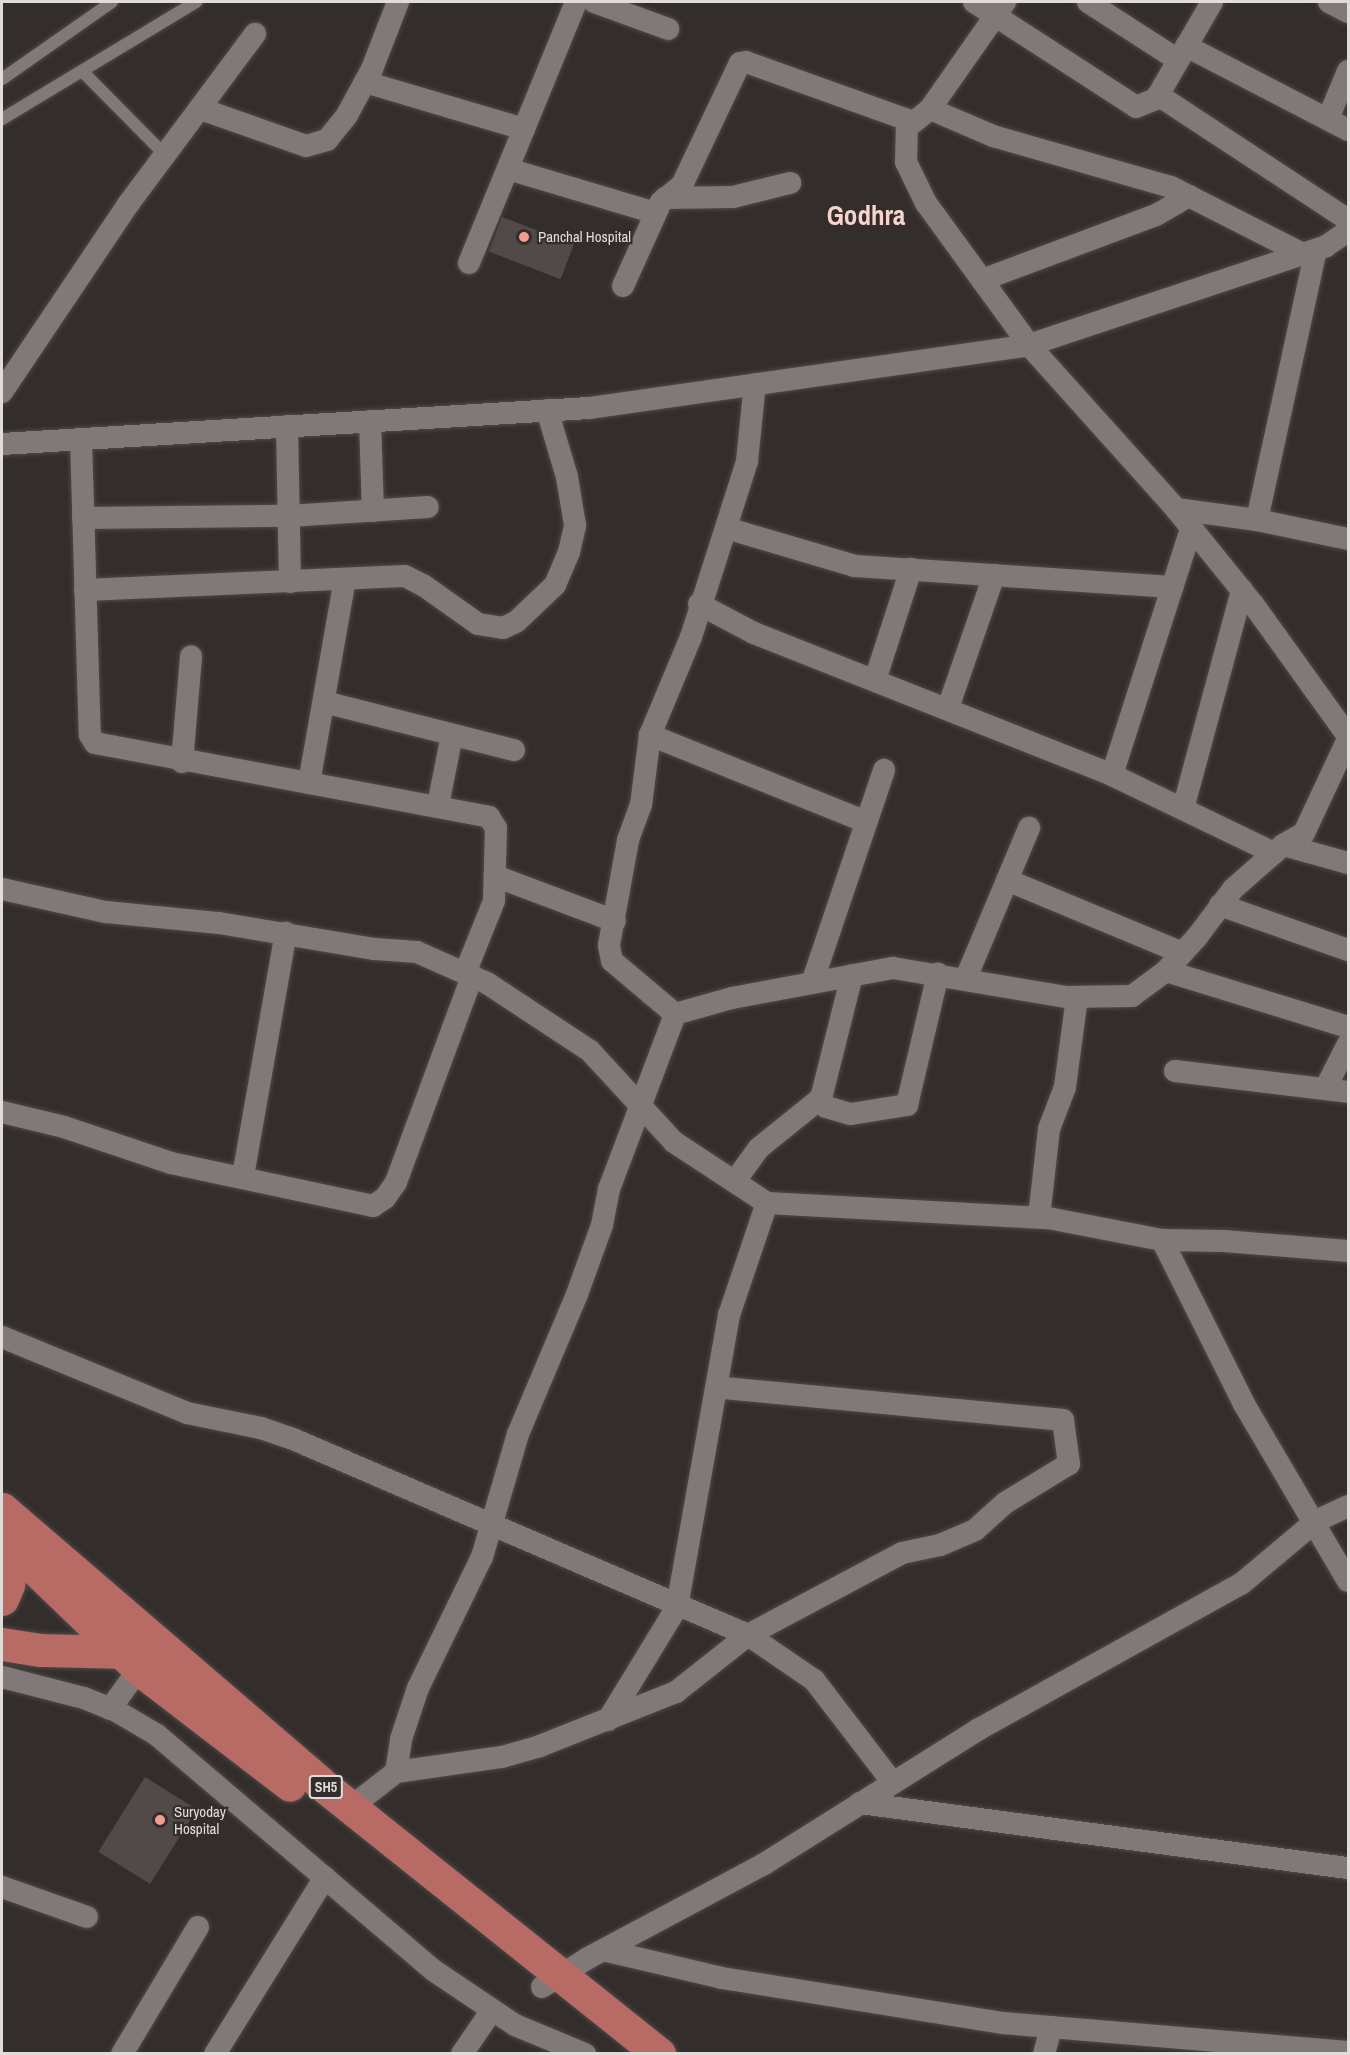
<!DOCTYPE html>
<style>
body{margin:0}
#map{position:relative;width:1350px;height:2055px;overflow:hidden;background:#332d2c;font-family:"Archivo Narrow",sans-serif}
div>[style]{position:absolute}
.building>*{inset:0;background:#514a48;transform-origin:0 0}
.roads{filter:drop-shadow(0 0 2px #4e4948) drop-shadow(0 0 2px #4e4948)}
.lane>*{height:12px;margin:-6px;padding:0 6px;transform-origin:6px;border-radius:6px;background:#817978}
.street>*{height:22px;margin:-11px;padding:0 11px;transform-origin:11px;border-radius:11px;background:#817978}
.primary>*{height:33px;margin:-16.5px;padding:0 16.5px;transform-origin:16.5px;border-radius:16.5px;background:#b76b64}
.dots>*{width:16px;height:16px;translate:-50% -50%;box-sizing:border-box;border:3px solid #332d2c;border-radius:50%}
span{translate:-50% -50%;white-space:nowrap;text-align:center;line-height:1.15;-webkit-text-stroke:4.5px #332d2c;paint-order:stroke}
.shield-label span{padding:2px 4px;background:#332d2c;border:2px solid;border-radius:4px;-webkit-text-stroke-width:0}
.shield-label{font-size:14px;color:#e1dcdc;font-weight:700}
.poi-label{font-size:15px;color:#e1dcdc}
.left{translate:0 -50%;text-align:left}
.town-label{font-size:27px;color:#f7d4cf;font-weight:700}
.frame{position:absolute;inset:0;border:3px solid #e1dcdc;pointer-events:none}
</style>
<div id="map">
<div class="building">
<i style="left:502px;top:217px;width:77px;height:37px;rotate:21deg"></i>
<i style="left:145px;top:1777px;width:61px;height:88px;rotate:32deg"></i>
</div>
<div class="roads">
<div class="lane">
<i style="left:83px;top:72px;width:118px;rotate:45.3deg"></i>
<i style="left:2px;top:79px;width:134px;rotate:-35deg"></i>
<i style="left:2px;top:119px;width:227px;rotate:-31.1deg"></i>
</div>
<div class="street">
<i style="left:594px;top:2px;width:79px;rotate:20deg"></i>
<i style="left:974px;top:2px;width:193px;rotate:32.9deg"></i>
<i style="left:1136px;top:107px;width:22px;rotate:-22deg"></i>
<i style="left:1156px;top:99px;width:112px;rotate:-60deg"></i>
<i style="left:1088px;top:2px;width:107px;rotate:32.8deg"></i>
<i style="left:1329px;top:2px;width:21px;rotate:28deg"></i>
<i style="left:1186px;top:46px;width:182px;rotate:27.4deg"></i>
<i style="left:365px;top:82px;width:166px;rotate:16.5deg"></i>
<i style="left:1158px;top:95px;width:227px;rotate:33.3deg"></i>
<i style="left:201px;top:109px;width:111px;rotate:19.4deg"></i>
<i style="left:306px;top:146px;width:22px;rotate:-16deg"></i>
<i style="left:327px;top:140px;width:32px;rotate:-51deg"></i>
<i style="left:347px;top:115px;width:52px;rotate:-61.5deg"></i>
<i style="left:372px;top:69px;width:72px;rotate:-68.8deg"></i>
<i style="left:930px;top:109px;width:69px;rotate:23.2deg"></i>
<i style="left:993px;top:136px;width:185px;rotate:16deg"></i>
<i style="left:1171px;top:187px;width:148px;rotate:26.9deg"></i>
<i style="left:1328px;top:119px;width:52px;rotate:-67.4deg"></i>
<i style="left:907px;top:122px;width:40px;rotate:91.4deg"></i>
<i style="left:906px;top:162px;width:46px;rotate:64deg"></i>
<i style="left:926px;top:203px;width:175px;rotate:54deg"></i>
<i style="left:1029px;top:345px;width:220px;rotate:48.1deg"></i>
<i style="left:1176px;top:509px;width:122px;rotate:51deg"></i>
<i style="left:1253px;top:604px;width:163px;rotate:54.3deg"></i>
<i style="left:508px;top:169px;width:154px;rotate:16.6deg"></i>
<i style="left:665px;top:198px;width:68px;rotate:-0.8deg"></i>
<i style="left:733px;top:197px;width:59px;rotate:-13.8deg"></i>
<i style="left:469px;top:263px;width:282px;rotate:-67.7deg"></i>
<i style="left:982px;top:280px;width:186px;rotate:-20.5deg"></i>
<i style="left:1156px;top:215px;width:38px;rotate:-30deg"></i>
<i style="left:623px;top:286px;width:92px;rotate:-65.7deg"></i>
<i style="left:661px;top:202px;width:27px;rotate:-39deg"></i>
<i style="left:682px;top:185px;width:135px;rotate:-64.6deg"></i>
<i style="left:740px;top:63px;width:6px;rotate:-9deg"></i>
<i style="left:746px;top:62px;width:178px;rotate:19.7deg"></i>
<i style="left:914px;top:122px;width:21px;rotate:-39deg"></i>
<i style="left:930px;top:109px;width:131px;rotate:-55deg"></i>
<i style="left:2px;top:392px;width:228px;rotate:-56.1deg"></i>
<i style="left:129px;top:203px;width:211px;rotate:-53.3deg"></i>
<i style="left:370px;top:421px;width:90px;rotate:88.1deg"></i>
<i style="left:287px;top:426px;width:156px;rotate:88.9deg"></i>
<i style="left:81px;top:439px;width:296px;rotate:88.3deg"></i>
<i style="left:90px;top:735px;width:9px;rotate:58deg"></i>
<i style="left:95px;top:743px;width:401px;rotate:10.6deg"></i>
<i style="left:489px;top:817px;width:13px;rotate:58deg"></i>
<i style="left:496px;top:828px;width:73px;rotate:91.6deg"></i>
<i style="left:494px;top:901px;width:78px;rotate:111.9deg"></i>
<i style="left:2px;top:444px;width:588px;rotate:-3.51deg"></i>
<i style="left:589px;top:408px;width:444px;rotate:-8.1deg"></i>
<i style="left:1029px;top:345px;width:313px;rotate:-18.4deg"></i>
<i style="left:1326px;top:246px;width:27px;rotate:-34deg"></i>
<i style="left:1176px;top:509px;width:82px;rotate:7.7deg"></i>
<i style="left:1257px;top:520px;width:93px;rotate:11.8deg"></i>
<i style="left:83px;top:518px;width:206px;rotate:-0.6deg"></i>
<i style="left:289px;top:516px;width:139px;rotate:-3.7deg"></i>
<i style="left:1257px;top:520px;width:276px;rotate:-77.7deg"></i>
<i style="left:726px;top:528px;width:134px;rotate:16.4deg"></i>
<i style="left:855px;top:566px;width:318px;rotate:3.8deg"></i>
<i style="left:85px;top:590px;width:320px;rotate:-2.5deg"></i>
<i style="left:405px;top:576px;width:20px;rotate:27deg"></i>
<i style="left:423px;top:585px;width:67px;rotate:35.3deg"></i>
<i style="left:478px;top:624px;width:25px;rotate:9deg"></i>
<i style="left:503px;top:628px;width:14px;rotate:-25deg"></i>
<i style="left:516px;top:622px;width:54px;rotate:-43.5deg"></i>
<i style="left:555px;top:585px;width:36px;rotate:-67deg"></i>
<i style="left:569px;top:552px;width:28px;rotate:-77deg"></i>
<i style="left:575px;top:525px;width:49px;rotate:-99.5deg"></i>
<i style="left:567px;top:477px;width:70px;rotate:-106.6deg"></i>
<i style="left:699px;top:604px;width:62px;rotate:27.8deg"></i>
<i style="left:754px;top:633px;width:385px;rotate:21.6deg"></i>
<i style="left:1112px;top:775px;width:180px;rotate:25.7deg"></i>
<i style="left:875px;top:680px;width:117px;rotate:-72deg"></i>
<i style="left:324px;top:702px;width:196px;rotate:14.2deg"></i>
<i style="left:948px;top:708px;width:141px;rotate:-70.9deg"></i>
<i style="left:650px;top:735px;width:233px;rotate:21.9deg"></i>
<i style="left:182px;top:762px;width:106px;rotate:-85.1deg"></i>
<i style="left:1112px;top:775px;width:258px;rotate:-72.2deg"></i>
<i style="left:309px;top:783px;width:207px;rotate:-80deg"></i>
<i style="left:438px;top:805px;width:71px;rotate:-78.7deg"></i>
<i style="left:1183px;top:809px;width:227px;rotate:-74.9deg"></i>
<i style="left:1283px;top:845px;width:67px;rotate:15.5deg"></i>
<i style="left:495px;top:876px;width:128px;rotate:20.6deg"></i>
<i style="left:1007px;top:880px;width:190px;rotate:22.6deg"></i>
<i style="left:2px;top:889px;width:107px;rotate:12.5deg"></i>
<i style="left:106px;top:912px;width:114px;rotate:5.6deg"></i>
<i style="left:219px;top:923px;width:158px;rotate:9.5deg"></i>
<i style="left:375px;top:949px;width:42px;rotate:4.1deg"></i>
<i style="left:417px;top:952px;width:77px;rotate:23.9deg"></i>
<i style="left:487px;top:983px;width:123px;rotate:33.4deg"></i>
<i style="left:590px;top:1051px;width:124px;rotate:47.3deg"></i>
<i style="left:674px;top:1142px;width:111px;rotate:33.3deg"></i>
<i style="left:767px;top:1203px;width:281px;rotate:3.1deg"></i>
<i style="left:1048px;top:1218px;width:116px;rotate:10.9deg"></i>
<i style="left:1162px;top:1240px;width:62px;rotate:0.9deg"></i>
<i style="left:1224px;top:1241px;width:124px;rotate:4.6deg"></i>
<i style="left:1220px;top:905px;width:136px;rotate:19.4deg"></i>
<i style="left:1166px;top:971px;width:190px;rotate:17.1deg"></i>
<i style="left:852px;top:975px;width:127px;rotate:104.1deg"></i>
<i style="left:821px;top:1098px;width:10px;rotate:61deg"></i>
<i style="left:826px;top:1107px;width:26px;rotate:16deg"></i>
<i style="left:851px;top:1114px;width:57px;rotate:-9.1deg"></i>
<i style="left:907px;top:1105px;width:135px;rotate:-76.7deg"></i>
<i style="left:966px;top:978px;width:163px;rotate:-67.2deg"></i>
<i style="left:812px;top:983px;width:225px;rotate:-71.3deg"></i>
<i style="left:675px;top:1014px;width:82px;rotate:-139.9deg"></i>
<i style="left:612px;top:961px;width:16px;rotate:-101deg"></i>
<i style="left:609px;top:945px;width:107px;rotate:-79.7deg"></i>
<i style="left:628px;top:840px;width:37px;rotate:-70deg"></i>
<i style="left:641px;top:805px;width:71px;rotate:-82.7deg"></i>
<i style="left:650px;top:735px;width:106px;rotate:-67.3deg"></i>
<i style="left:691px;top:637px;width:185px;rotate:-72.3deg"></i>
<i style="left:747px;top:461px;width:77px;rotate:-84.1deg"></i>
<i style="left:1175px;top:1071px;width:174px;rotate:6.9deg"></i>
<i style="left:1325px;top:1089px;width:51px;rotate:-62.9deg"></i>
<i style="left:2px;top:1112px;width:64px;rotate:13.6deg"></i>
<i style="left:64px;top:1127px;width:113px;rotate:18.6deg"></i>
<i style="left:171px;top:1163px;width:207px;rotate:12deg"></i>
<i style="left:373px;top:1206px;width:14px;rotate:-34deg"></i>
<i style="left:385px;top:1198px;width:19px;rotate:-55deg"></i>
<i style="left:396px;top:1182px;width:220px;rotate:-69.7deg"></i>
<i style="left:243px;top:1176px;width:247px;rotate:-80deg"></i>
<i style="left:735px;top:1181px;width:41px;rotate:-54deg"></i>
<i style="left:759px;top:1148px;width:80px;rotate:-38.9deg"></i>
<i style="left:1039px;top:1217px;width:89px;rotate:-83.5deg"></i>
<i style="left:1049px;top:1129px;width:45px;rotate:-69.1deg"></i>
<i style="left:1065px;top:1087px;width:91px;rotate:-82.4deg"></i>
<i style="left:1162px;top:1240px;width:183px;rotate:63.4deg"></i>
<i style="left:1244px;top:1404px;width:205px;rotate:59.6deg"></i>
<i style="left:2px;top:1337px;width:200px;rotate:22.3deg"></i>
<i style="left:187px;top:1413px;width:76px;rotate:11.5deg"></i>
<i style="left:261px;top:1428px;width:34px;rotate:19deg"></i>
<i style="left:293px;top:1439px;width:495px;rotate:23.3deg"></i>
<i style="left:748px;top:1635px;width:80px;rotate:34.3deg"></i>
<i style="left:814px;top:1680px;width:130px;rotate:52.5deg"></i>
<i style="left:2px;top:1677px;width:85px;rotate:14.4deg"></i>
<i style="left:84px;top:1698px;width:37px;rotate:22deg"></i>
<i style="left:118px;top:1712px;width:45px;rotate:30.5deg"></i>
<i style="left:157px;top:1735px;width:362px;rotate:40.4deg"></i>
<i style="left:433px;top:1970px;width:99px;rotate:33.9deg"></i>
<i style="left:515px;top:2025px;width:76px;rotate:22.5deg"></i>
<i style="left:110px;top:1709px;width:49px;rotate:-54.1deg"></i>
<i style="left:608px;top:1720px;width:132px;rotate:-58.6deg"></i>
<i style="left:677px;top:1607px;width:297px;rotate:-79.9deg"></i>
<i style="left:729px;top:1315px;width:118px;rotate:-71.3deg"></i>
<i style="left:396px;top:1772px;width:33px;rotate:-81deg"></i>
<i style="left:401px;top:1739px;width:54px;rotate:-71.6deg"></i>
<i style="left:418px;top:1688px;width:146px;rotate:-64deg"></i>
<i style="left:482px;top:1557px;width:128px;rotate:-73.7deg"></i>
<i style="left:518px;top:1434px;width:149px;rotate:-67.1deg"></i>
<i style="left:576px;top:1297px;width:77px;rotate:-70.1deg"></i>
<i style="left:602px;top:1225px;width:37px;rotate:-79deg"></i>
<i style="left:609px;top:1189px;width:187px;rotate:-69.3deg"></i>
<i style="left:675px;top:1014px;width:59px;rotate:-15.7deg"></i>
<i style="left:732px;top:998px;width:164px;rotate:-10.6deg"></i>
<i style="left:893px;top:968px;width:176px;rotate:9.5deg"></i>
<i style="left:1067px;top:997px;width:65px;rotate:-0.9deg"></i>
<i style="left:1132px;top:996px;width:42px;rotate:-36.3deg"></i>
<i style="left:1166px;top:971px;width:46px;rotate:-47.6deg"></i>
<i style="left:1197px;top:937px;width:60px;rotate:-53.1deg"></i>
<i style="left:1233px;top:889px;width:67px;rotate:-41.3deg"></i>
<i style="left:1283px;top:845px;width:24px;rotate:-30deg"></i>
<i style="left:1304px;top:833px;width:104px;rotate:-64.9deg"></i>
<i style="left:860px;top:1803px;width:492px;rotate:7.6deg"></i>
<i style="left:351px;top:1807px;width:57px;rotate:-37.9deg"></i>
<i style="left:396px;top:1772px;width:107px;rotate:-8.1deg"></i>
<i style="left:502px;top:1757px;width:40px;rotate:-16deg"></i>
<i style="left:540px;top:1746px;width:146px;rotate:-21.7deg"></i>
<i style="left:676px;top:1692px;width:92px;rotate:-38.4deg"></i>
<i style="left:748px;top:1635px;width:174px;rotate:-28deg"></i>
<i style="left:902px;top:1553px;width:39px;rotate:-12deg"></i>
<i style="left:940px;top:1545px;width:38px;rotate:-23deg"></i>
<i style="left:975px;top:1530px;width:40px;rotate:-42deg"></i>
<i style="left:1005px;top:1503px;width:75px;rotate:-31.4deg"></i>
<i style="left:1069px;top:1464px;width:44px;rotate:-97.8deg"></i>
<i style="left:1063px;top:1420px;width:348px;rotate:-174.6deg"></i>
<i style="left:2px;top:1887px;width:90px;rotate:19.4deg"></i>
<i style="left:603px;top:1950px;width:122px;rotate:13.2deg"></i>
<i style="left:722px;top:1978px;width:285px;rotate:9.1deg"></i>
<i style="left:1003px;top:2023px;width:346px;rotate:4.8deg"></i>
<i style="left:542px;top:1987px;width:54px;rotate:-32.2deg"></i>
<i style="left:588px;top:1958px;width:200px;rotate:-28.1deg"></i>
<i style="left:764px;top:1864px;width:254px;rotate:-32.1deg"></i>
<i style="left:979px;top:1729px;width:299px;rotate:-29deg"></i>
<i style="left:1241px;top:1584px;width:98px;rotate:-40deg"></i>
<i style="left:1316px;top:1521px;width:35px;rotate:-25deg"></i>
<i style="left:122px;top:2054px;width:148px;rotate:-59.1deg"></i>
<i style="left:215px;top:2054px;width:208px;rotate:-58.1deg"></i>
<i style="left:462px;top:2054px;width:53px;rotate:-55.7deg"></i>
<i style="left:1044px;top:2054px;width:28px;rotate:-75deg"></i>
</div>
<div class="primary">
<i style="left:2px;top:1509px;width:420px;rotate:40.7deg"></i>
<i style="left:320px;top:1783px;width:434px;rotate:38.6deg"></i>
<i style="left:2px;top:1537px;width:190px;rotate:43.9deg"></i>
<i style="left:139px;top:1669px;width:190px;rotate:37.5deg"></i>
<i style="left:2px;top:1599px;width:15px;rotate:-67deg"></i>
<i style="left:8px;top:1585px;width:52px;rotate:-81.1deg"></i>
<i style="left:2px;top:1644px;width:39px;rotate:9deg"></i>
<i style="left:41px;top:1650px;width:90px;rotate:1.3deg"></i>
</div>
</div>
<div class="dots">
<i style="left:524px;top:237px;background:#f59c90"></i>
<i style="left:160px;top:1820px;background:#f59c90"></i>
</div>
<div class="shield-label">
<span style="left:326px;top:1787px">SH5</span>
</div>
<div class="poi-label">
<span class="left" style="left:538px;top:237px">Panchal Hospital</span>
<span class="left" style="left:174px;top:1820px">Suryoday<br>Hospital</span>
</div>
<div class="town-label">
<span style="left:866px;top:216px">Godhra</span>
</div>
<div class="frame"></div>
</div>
